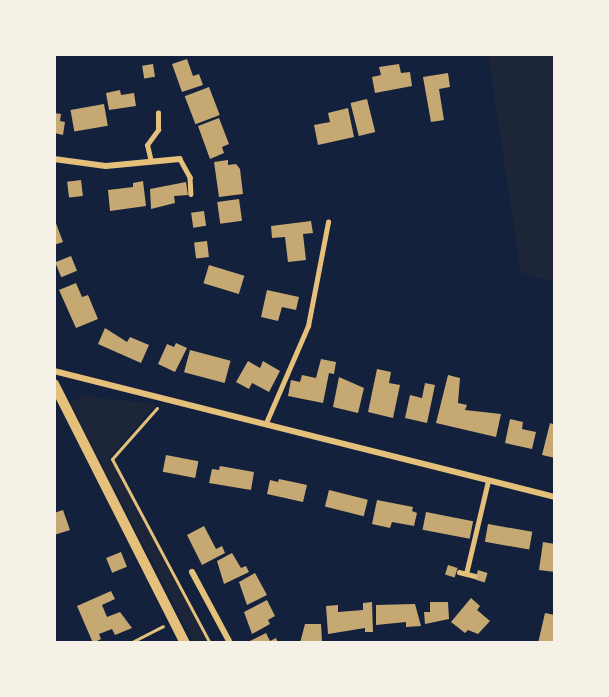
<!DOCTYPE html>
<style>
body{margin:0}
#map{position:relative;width:609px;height:697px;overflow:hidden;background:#14213d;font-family:"IBM Plex Sans",sans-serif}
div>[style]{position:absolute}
.green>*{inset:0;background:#1d2539}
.building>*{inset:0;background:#c6a872;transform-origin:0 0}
.path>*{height:3px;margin:-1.5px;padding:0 1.5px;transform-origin:1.5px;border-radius:1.5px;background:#e5c07b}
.service>*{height:4.5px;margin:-2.25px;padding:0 2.25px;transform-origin:2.25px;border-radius:2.25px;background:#e5c07b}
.minor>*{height:6px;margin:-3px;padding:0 3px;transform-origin:3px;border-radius:3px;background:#e5c07b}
.tertiary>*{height:10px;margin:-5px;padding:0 5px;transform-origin:5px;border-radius:5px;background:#e5c07b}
span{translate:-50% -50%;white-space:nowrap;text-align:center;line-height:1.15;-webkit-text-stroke:6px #f6f1e7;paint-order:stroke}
.frame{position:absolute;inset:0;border:56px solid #f6f1e7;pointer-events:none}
</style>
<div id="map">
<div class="green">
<i style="clip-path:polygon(488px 54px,555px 54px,555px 282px,521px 273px)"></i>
<i style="clip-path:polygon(86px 396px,156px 404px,109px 457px,208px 643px,194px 643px,70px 402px)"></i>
</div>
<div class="building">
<i style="clip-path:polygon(187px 59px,193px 76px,199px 74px,203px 85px,182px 92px,172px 64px)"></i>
<i style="left:153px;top:64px;width:13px;height:11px;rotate:81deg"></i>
<i style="clip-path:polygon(399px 64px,401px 73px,410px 72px,412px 86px,375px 93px,372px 77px,381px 75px,379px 67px)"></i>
<i style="clip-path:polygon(448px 73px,450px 87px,439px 89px,444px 120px,431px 122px,423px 77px)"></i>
<i style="left:209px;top:87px;width:30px;height:26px;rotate:69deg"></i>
<i style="clip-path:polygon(120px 90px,121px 95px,134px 93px,136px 106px,109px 110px,106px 93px)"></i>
<i style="left:367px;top:99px;width:34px;height:17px;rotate:76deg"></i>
<i style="left:104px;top:104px;width:22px;height:34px;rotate:80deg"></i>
<i style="clip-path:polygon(348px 108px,354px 137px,318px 145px,314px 125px,330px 122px,328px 113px)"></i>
<i style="clip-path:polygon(54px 113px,61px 114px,60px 121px,65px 122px,63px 135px,54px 133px)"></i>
<i style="clip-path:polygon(219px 118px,229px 144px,222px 147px,224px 153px,210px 159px,198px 126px)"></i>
<i style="clip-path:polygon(228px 160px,228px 165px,236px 164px,240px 169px,243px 194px,219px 197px,214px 162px)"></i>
<i style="left:81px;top:180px;width:16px;height:14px;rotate:83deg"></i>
<i style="clip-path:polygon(143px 181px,146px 206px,110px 211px,108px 190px,133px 187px,133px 183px)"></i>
<i style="clip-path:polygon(186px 182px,188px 195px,174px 196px,175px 203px,151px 209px,150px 189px)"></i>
<i style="left:239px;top:199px;width:22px;height:22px;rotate:82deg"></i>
<i style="left:204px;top:211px;width:15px;height:13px;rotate:82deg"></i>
<i style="clip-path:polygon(54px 218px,63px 242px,54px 245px)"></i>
<i style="clip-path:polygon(311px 221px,313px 233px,303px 234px,306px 260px,288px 262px,285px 237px,272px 238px,271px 226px)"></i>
<i style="left:207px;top:241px;width:16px;height:13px;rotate:83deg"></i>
<i style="left:71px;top:256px;width:16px;height:17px;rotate:68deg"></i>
<i style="left:209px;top:265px;width:37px;height:19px;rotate:17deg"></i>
<i style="clip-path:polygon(76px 283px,82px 297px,88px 295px,98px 319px,76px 328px,59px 290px)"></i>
<i style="clip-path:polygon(267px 290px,299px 297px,296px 310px,282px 307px,278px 321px,261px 317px)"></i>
<i style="clip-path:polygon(105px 328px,127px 342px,130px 337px,149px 345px,141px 363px,98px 344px)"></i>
<i style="clip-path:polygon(176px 343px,187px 348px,175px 372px,158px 364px,167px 344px,174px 347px)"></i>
<i style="left:190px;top:350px;width:42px;height:23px;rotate:15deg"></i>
<i style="clip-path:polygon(321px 359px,336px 362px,334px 374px,329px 373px,323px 403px,288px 396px,291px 380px,300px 382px,302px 375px,316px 378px)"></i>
<i style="clip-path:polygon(248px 361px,260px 368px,263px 361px,280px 371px,269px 392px,252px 383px,249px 389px,236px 382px)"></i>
<i style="clip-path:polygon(377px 369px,391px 372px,389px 383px,400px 385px,393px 418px,368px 412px)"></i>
<i style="clip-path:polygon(448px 375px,460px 378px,458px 403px,467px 405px,465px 410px,501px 414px,496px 437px,436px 423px)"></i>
<i style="clip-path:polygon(339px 377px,364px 388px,358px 413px,333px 407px)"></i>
<i style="clip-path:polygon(425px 383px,435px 385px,427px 423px,405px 418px,410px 395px,422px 398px)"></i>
<i style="clip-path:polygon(510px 419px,523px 422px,522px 429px,536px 432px,532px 449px,505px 443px)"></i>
<i style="clip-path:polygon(550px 423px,555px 425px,555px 458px,542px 455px)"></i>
<i style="left:166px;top:455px;width:33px;height:17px;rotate:11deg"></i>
<i style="clip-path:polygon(220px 466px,254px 472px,251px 490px,209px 483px,212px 469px,219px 470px)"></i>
<i style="clip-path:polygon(279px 479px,307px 485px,303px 502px,267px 494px,270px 480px,278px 482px)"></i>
<i style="left:329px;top:490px;width:40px;height:17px;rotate:14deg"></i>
<i style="clip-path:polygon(377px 500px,413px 507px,412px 511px,417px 513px,414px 526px,392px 522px,390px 528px,372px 524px)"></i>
<i style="clip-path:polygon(63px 510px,70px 530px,54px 535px,54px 513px)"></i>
<i style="left:426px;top:512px;width:48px;height:18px;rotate:11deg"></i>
<i style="left:488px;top:524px;width:45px;height:18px;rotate:10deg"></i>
<i style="clip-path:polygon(204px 526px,216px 549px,222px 546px,225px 553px,202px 565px,187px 535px)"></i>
<i style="clip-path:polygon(543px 542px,555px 544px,555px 572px,539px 570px)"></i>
<i style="left:121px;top:552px;width:16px;height:16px;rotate:68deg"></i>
<i style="clip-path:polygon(232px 553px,241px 568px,246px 566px,249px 572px,224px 584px,217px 561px)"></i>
<i style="left:448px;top:565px;width:10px;height:10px;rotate:17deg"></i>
<i style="left:478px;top:570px;width:10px;height:10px;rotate:17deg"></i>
<i style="clip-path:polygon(255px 573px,267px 595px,247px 605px,239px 582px)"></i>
<i style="clip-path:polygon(111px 591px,115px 599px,102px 605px,107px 617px,120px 612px,132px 628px,115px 635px,112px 629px,99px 634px,101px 639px,93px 643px,77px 606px)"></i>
<i style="clip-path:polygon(471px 598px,480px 606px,477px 610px,490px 621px,478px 634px,468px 630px,465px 633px,451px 622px)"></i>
<i style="clip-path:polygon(267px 600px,275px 616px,268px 620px,270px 624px,252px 634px,244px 612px)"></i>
<i style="clip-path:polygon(372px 602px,373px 632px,365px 632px,365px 628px,328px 634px,326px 606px,338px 605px,338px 612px,363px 610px,363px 603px)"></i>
<i style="clip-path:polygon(430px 602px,448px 602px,449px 619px,425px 624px,424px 612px,430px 612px)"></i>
<i style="clip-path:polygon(415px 604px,421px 626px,406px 627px,406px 622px,376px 625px,376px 605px)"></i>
<i style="clip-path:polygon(545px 613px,555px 615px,554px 643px,538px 643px)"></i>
<i style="clip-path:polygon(305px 624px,321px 624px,322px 641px,300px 643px)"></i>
<i style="clip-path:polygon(266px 633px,270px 641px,276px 638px,278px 643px,246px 643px)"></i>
</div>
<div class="path">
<i style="left:112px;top:459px;width:208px;rotate:62deg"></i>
<i style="left:112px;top:459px;width:68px;rotate:-48.6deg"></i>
<i style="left:130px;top:643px;width:37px;rotate:-27deg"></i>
</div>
<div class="service">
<i style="left:180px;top:159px;width:21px;rotate:61deg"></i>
<i style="left:190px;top:177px;width:17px;rotate:87deg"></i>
<i style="left:151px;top:162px;width:17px;rotate:-103deg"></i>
<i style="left:147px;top:145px;width:19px;rotate:-54deg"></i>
<i style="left:158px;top:130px;width:17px;rotate:-90deg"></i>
<i style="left:266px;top:423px;width:106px;rotate:-66.6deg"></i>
<i style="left:308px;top:326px;width:106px;rotate:-79.1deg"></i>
<i style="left:459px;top:572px;width:16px;rotate:14deg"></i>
<i style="left:466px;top:574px;width:96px;rotate:-76.7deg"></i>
</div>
<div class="minor">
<i style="left:54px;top:159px;width:52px;rotate:7.7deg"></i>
<i style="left:106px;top:166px;width:74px;rotate:-5.4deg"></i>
<i style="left:54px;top:371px;width:517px;rotate:14.12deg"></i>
<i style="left:192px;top:572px;width:81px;rotate:61.8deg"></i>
</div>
<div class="tertiary">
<i style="left:54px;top:384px;width:290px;rotate:63.2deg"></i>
</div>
<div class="frame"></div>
</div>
